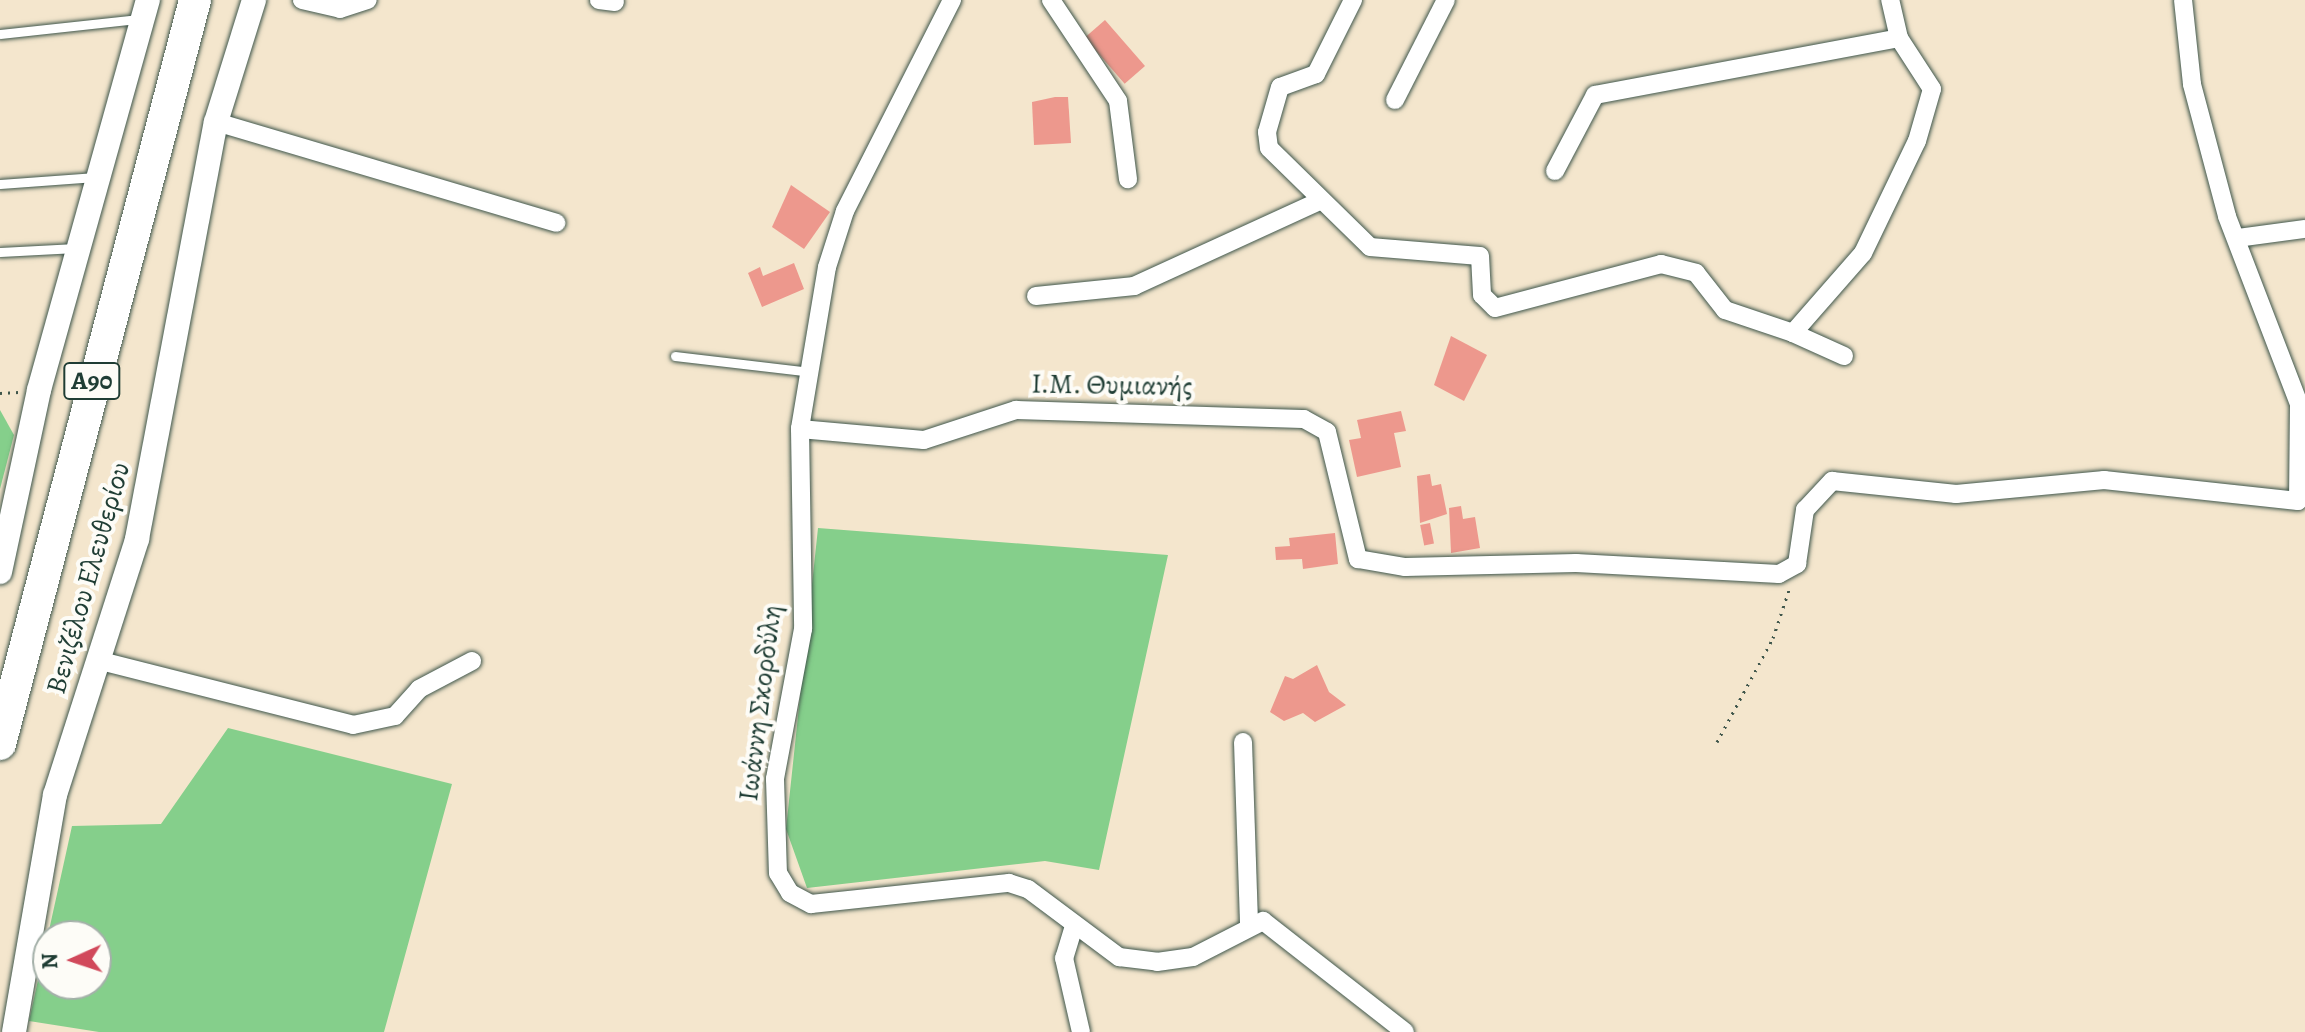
<!DOCTYPE html>
<meta charset="utf-8">
<style>
body{margin:0}
#map{position:relative;width:2305px;height:1032px;overflow:hidden;background:#f4e6cd;font-family:Alegreya,serif}
div>[style]{position:absolute}
.green>*{inset:0;background:#85cf8b}
.building>*{inset:0;background:#ed988d;transform-origin:0 0}
.path>*{height:3px;margin-top:-1.5px;transform-origin:0;background:repeating-linear-gradient(90deg,#3f564b 0 2px,transparent 0 8px)}
.roads{filter:drop-shadow(0 0 2px #3f564b) drop-shadow(0 0 2px #3f564b)}
.service>*{height:9px;margin:-4.5px;padding:0 4.5px;transform-origin:4.5px;border-radius:4.5px;background:#fff}
.minor>*{height:18px;margin:-9px;padding:0 9px;transform-origin:9px;border-radius:9px;background:#fff}
.tertiary>*{height:24px;margin:-12px;padding:0 12px;transform-origin:12px;border-radius:12px;background:#fff}
.trunk>*{height:32px;margin:-16px;padding:0 16px;transform-origin:16px;border-radius:16px;background:#fff}
span{translate:-50% -50%;white-space:nowrap;text-align:center;line-height:1.15;-webkit-text-stroke:8px #fdfcf7;paint-order:stroke}
.shield-label span{padding:2px 6px;background:#fdfcf7;border:2px solid;border-radius:6px;-webkit-text-stroke-width:0}
.shield-label{font-size:26px;color:#1f3d34;font-weight:700}
.street-label{font-size:28px;color:#1f3d34}
.north{position:absolute;left:32px;top:920px;width:80px;height:80px;box-sizing:border-box;background:#fdfcf7;border:2px solid #a4b0a9;border-radius:50%;rotate:267deg;font-size:22px;font-weight:700;line-height:32px;text-align:center;color:#1f3d34}
.north::after{content:'';display:block;margin:auto;width:28px;height:36px;background:#d1495b;clip-path:polygon(50% 0,100% 100%,50% 72%,0 100%)}
</style>
<div id="map">
<div class="green">
<i style="clip-path:polygon(0 410px,14px 435px,0 489px)"></i>
<i style="clip-path:polygon(818px 528px,1168px 555px,1099px 870px,1045px 861px,807px 888px,786px 829px)"></i>
<i style="clip-path:polygon(evenodd,228px 728px,452px 784px,384px 1032px,99px 1032px,29px 1021px,72px 826px,161px 824px,228px 728px,48px 936px,96px 936px,96px 984px,48px 984px,48px 936px)"></i>
</div>
<div class="building">
<i style="left:1105px;top:20px;width:61px;height:27px;rotate:49deg"></i>
<i style="clip-path:polygon(1055px 97px,1068px 97px,1071px 143px,1034px 145px,1032px 102px)"></i>
<i style="clip-path:polygon(791px 185px,830px 212px,804px 249px,772px 227px)"></i>
<i style="clip-path:polygon(794px 263px,804px 289px,762px 307px,748px 273px,760px 267px,763px 276px)"></i>
<i style="clip-path:polygon(1451px 336px,1487px 355px,1464px 401px,1434px 385px)"></i>
<i style="clip-path:polygon(1401px 411px,1406px 431px,1394px 433px,1401px 467px,1357px 477px,1349px 440px,1361px 438px,1357px 420px)"></i>
<i style="clip-path:polygon(1430px 474px,1432px 486px,1441px 484px,1447px 514px,1420px 523px,1417px 476px)"></i>
<i style="clip-path:polygon(1461px 506px,1463px 519px,1475px 517px,1480px 548px,1451px 553px,1449px 508px)"></i>
<i style="left:1430px;top:523px;width:21px;height:10px;rotate:79deg"></i>
<i style="clip-path:polygon(1335px 533px,1338px 564px,1303px 569px,1302px 559px,1276px 560px,1275px 547px,1290px 546px,1289px 538px)"></i>
<i style="clip-path:polygon(1317px 665px,1329px 692px,1346px 705px,1315px 722px,1303px 713px,1284px 721px,1270px 712px,1285px 676px,1293px 679px)"></i>
</div>
<div class="path">
<i style="left:0;top:393px;width:19px;rotate:-3deg"></i>
<i style="left:1717px;top:742px;width:118px;rotate:-61.7deg"></i>
<i style="left:1773px;top:638px;width:51px;rotate:-71.6deg"></i>
</div>
<div class="roads">
<div class="service">
<i style="left:0;top:34px;width:140px;rotate:-6.2deg"></i>
<i style="left:0;top:184px;width:96px;rotate:-4.2deg"></i>
<i style="left:0;top:252px;width:76px;rotate:-3deg"></i>
<i style="left:675px;top:356px;width:138px;rotate:6.7deg"></i>
</div>
<div class="minor">
<i style="left:302px;top:0;width:39px;rotate:13deg"></i>
<i style="left:340px;top:9px;width:29px;rotate:-18deg"></i>
<i style="left:599px;top:0;width:16px;rotate:7deg"></i>
<i style="left:952px;top:0;width:237px;rotate:116.9deg"></i>
<i style="left:845px;top:211px;width:59px;rotate:107.8deg"></i>
<i style="left:827px;top:267px;width:164px;rotate:99.5deg"></i>
<i style="left:800px;top:429px;width:200px;rotate:89.1deg"></i>
<i style="left:803px;top:629px;width:153px;rotate:100.6deg"></i>
<i style="left:775px;top:779px;width:94px;rotate:88.2deg"></i>
<i style="left:778px;top:873px;width:23px;rotate:59deg"></i>
<i style="left:790px;top:893px;width:24px;rotate:28deg"></i>
<i style="left:811px;top:904px;width:199px;rotate:-6.1deg"></i>
<i style="left:1009px;top:883px;width:20px;rotate:18deg"></i>
<i style="left:1028px;top:889px;width:114px;rotate:36.8deg"></i>
<i style="left:1119px;top:957px;width:38px;rotate:7deg"></i>
<i style="left:1157px;top:962px;width:36px;rotate:-8deg"></i>
<i style="left:1193px;top:957px;width:79px;rotate:-27.2deg"></i>
<i style="left:1263px;top:921px;width:180px;rotate:38deg"></i>
<i style="left:1051px;top:0;width:121px;rotate:56.4deg"></i>
<i style="left:1118px;top:101px;width:79px;rotate:82.7deg"></i>
<i style="left:1353px;top:0;width:83px;rotate:116.6deg"></i>
<i style="left:1316px;top:74px;width:38px;rotate:160deg"></i>
<i style="left:1280px;top:87px;width:47px;rotate:106.1deg"></i>
<i style="left:1267px;top:132px;width:16px;rotate:83deg"></i>
<i style="left:1269px;top:148px;width:141px;rotate:44.4deg"></i>
<i style="left:1370px;top:247px;width:110px;rotate:4.7deg"></i>
<i style="left:1480px;top:256px;width:39px;rotate:87deg"></i>
<i style="left:1482px;top:295px;width:18px;rotate:45deg"></i>
<i style="left:1495px;top:308px;width:172px;rotate:-14.8deg"></i>
<i style="left:1661px;top:264px;width:36px;rotate:14deg"></i>
<i style="left:1696px;top:273px;width:47px;rotate:51.9deg"></i>
<i style="left:1725px;top:310px;width:72px;rotate:18.7deg"></i>
<i style="left:1395px;top:100px;width:112px;rotate:-63deg"></i>
<i style="left:216px;top:122px;width:355px;rotate:16.5deg"></i>
<i style="left:1555px;top:171px;width:86px;rotate:-62.2deg"></i>
<i style="left:1595px;top:95px;width:309px;rotate:-10.6deg"></i>
<i style="left:2238px;top:238px;width:68px;rotate:-7.7deg"></i>
<i style="left:1036px;top:296px;width:99px;rotate:-5.8deg"></i>
<i style="left:1134px;top:286px;width:205px;rotate:-24.6deg"></i>
<i style="left:1844px;top:356px;width:56px;rotate:-155.7deg"></i>
<i style="left:1793px;top:333px;width:106px;rotate:-48.8deg"></i>
<i style="left:1863px;top:253px;width:124px;rotate:-64.3deg"></i>
<i style="left:1917px;top:141px;width:54px;rotate:-73.9deg"></i>
<i style="left:1932px;top:89px;width:61px;rotate:-122.9deg"></i>
<i style="left:1899px;top:38px;width:39px;rotate:-103deg"></i>
<i style="left:800px;top:429px;width:124px;rotate:5.1deg"></i>
<i style="left:924px;top:440px;width:97px;rotate:-18.1deg"></i>
<i style="left:1016px;top:410px;width:288px;rotate:1.8deg"></i>
<i style="left:1304px;top:419px;width:26px;rotate:29deg"></i>
<i style="left:1327px;top:432px;width:131px;rotate:76.3deg"></i>
<i style="left:1358px;top:559px;width:48px;rotate:9.7deg"></i>
<i style="left:1405px;top:567px;width:171px;rotate:-1.3deg"></i>
<i style="left:1576px;top:563px;width:203px;rotate:3.1deg"></i>
<i style="left:1779px;top:574px;width:21px;rotate:-29deg"></i>
<i style="left:1797px;top:564px;width:55px;rotate:-81.6deg"></i>
<i style="left:1805px;top:510px;width:40px;rotate:-47deg"></i>
<i style="left:1832px;top:481px;width:125px;rotate:6deg"></i>
<i style="left:1956px;top:494px;width:149px;rotate:-5.4deg"></i>
<i style="left:2104px;top:480px;width:195px;rotate:6.2deg"></i>
<i style="left:2298px;top:501px;width:97px;rotate:-89.4deg"></i>
<i style="left:2299px;top:404px;width:201px;rotate:-111deg"></i>
<i style="left:2227px;top:216px;width:137px;rotate:-104.9deg"></i>
<i style="left:2192px;top:84px;width:84px;rotate:-96.1deg"></i>
<i style="left:97px;top:660px;width:264px;rotate:14.2deg"></i>
<i style="left:353px;top:725px;width:43px;rotate:-12.1deg"></i>
<i style="left:395px;top:716px;width:36px;rotate:-48deg"></i>
<i style="left:419px;top:689px;width:60px;rotate:-27.8deg"></i>
<i style="left:1243px;top:742px;width:183px;rotate:88.1deg"></i>
<i style="left:1074px;top:926px;width:34px;rotate:107deg"></i>
<i style="left:1064px;top:958px;width:76px;rotate:77.1deg"></i>
</div>
<div class="tertiary">
<i style="left:0;top:572px;width:186px;rotate:-77.9deg"></i>
<i style="left:39px;top:390px;width:405px;rotate:-74.4deg"></i>
<i style="left:14px;top:1032px;width:241px;rotate:-80.2deg"></i>
<i style="left:55px;top:795px;width:269px;rotate:-72.2deg"></i>
<i style="left:137px;top:539px;width:424px;rotate:-79.3deg"></i>
<i style="left:216px;top:122px;width:128px;rotate:-72.7deg"></i>
</div>
<div class="trunk">
<i style="left:0;top:744px;width:769px;rotate:-75.31deg"></i>
</div>
</div>
<div class="shield-label">
<span style="left:92px;top:381px">Α90</span>
</div>
<div class="street-label">
<span style="left:1112px;top:385px;rotate:1deg">Ι.Μ. Θυμιανής</span>
<span style="left:88px;top:578px;rotate:-74deg">Βενιζέλου Ελευθερίου</span>
<span style="left:760px;top:703px;rotate:-83deg">Ιωάννη Σκορδύλη</span>
</div>
<div class="north">N</div>
</div>
